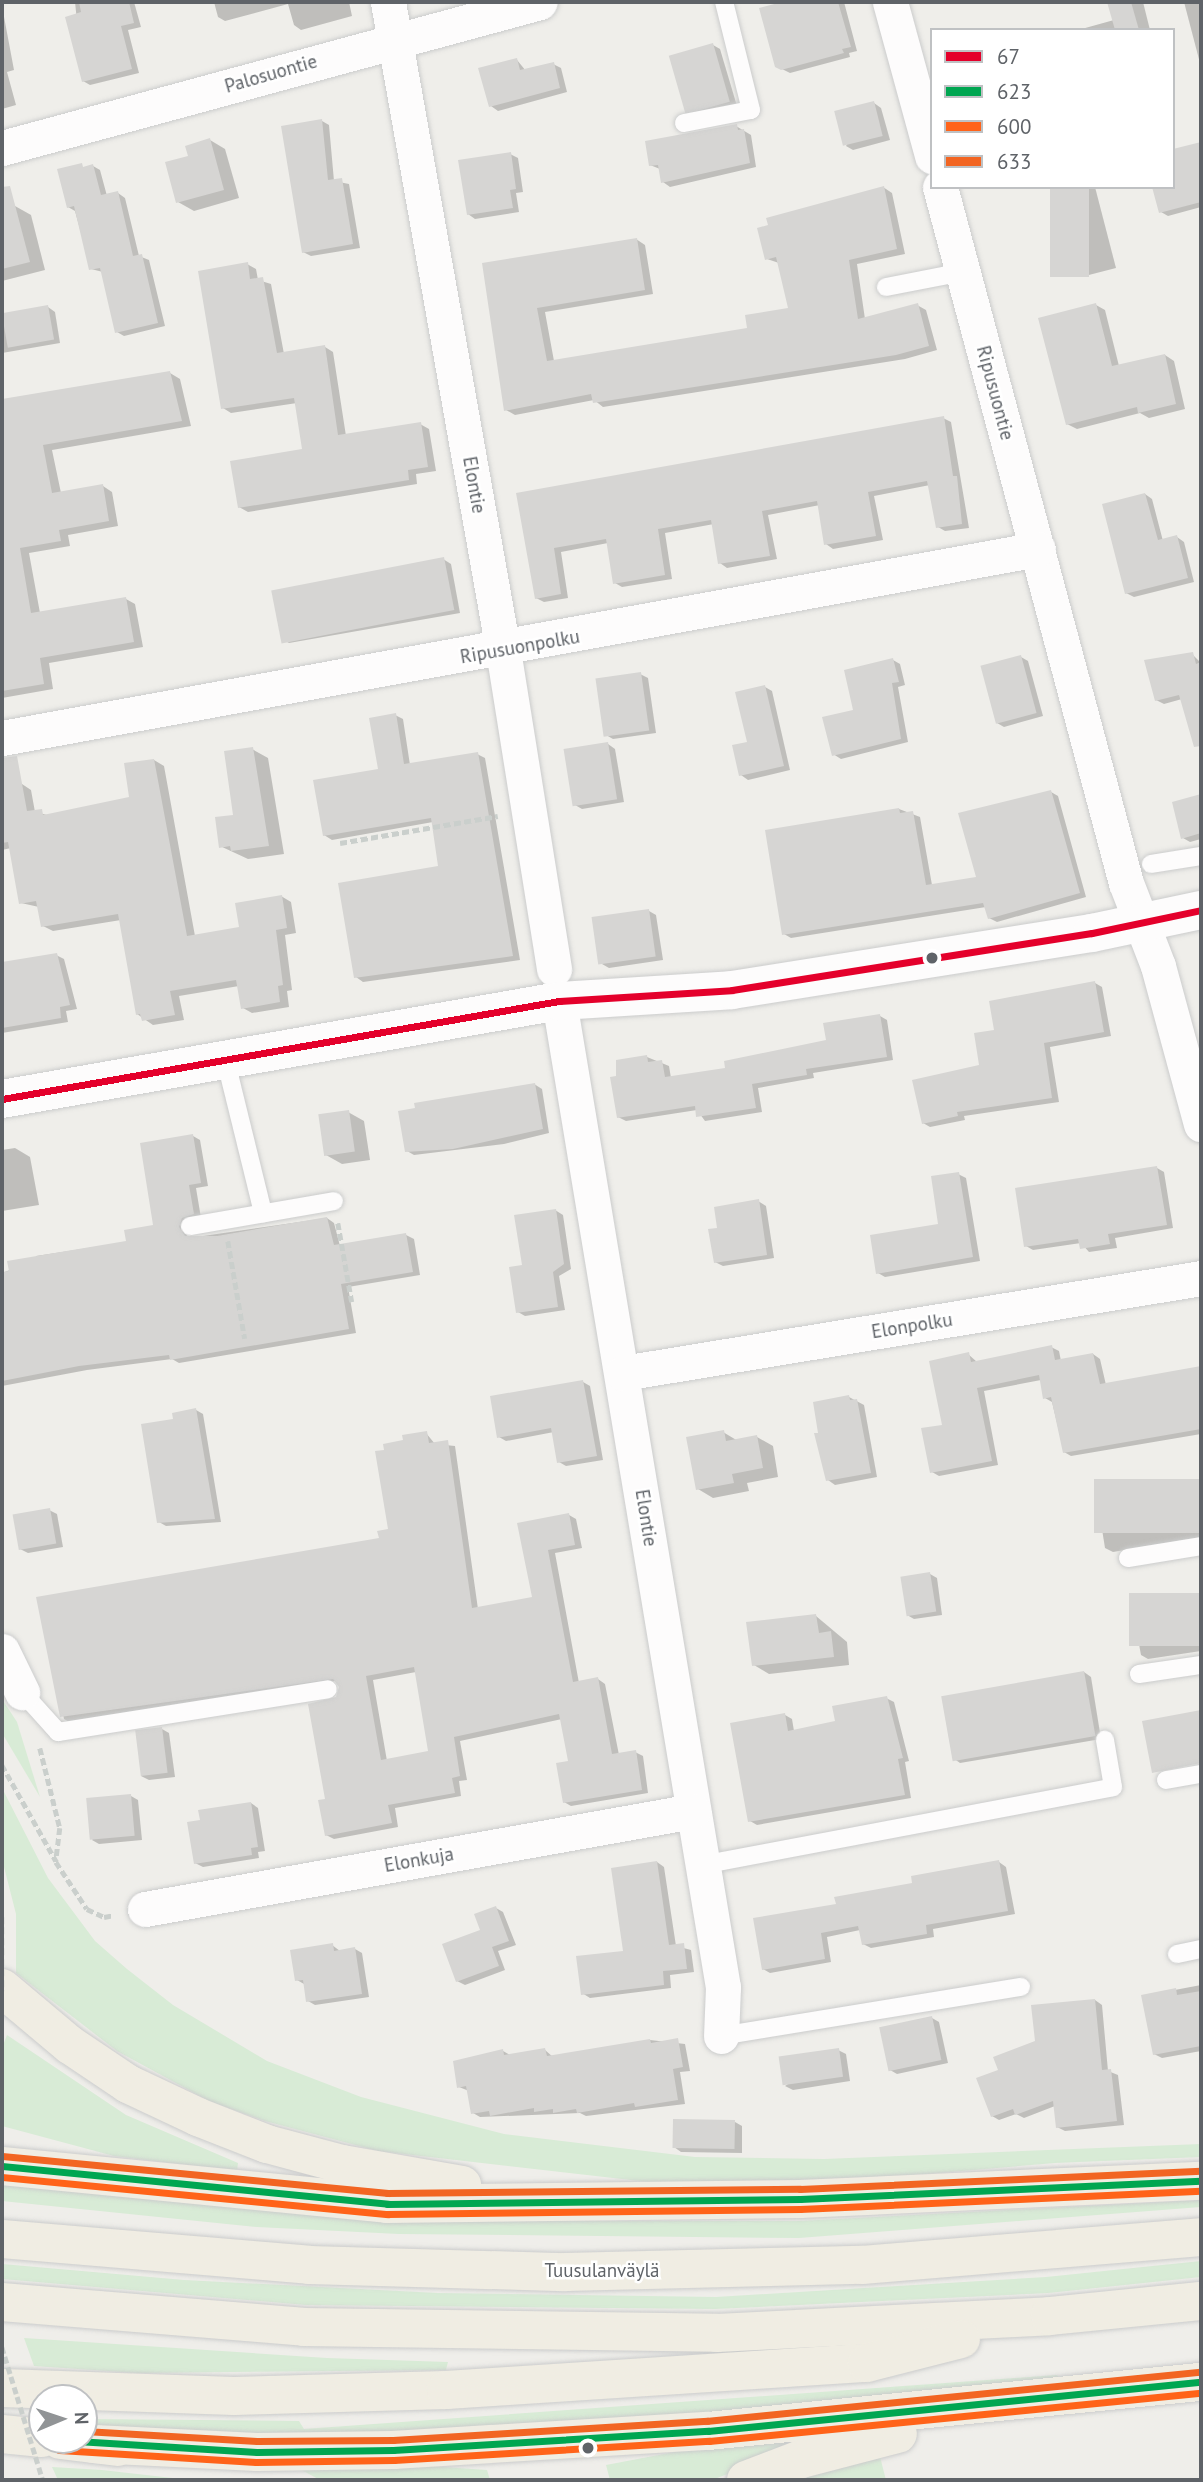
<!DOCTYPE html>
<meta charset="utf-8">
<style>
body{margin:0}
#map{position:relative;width:1203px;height:2482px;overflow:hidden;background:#efeeea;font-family:"PT Sans",sans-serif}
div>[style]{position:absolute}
.green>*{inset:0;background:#d8ebd6}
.shadow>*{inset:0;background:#0003}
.building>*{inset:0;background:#d6d5d3;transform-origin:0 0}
.path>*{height:4.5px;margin-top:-2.25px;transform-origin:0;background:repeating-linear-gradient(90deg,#cacfcc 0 7px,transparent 0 10.5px)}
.roads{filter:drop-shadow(0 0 2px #cbcccc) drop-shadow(0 0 2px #cbcccc)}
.service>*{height:18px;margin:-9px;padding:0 9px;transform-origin:9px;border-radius:9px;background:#fdfcfc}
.minor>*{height:35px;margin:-17.5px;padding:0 17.5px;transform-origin:17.5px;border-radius:17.5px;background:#fdfcfc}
.tertiary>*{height:38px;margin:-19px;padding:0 19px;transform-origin:19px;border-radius:19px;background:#fdfcfc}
.motorway>*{height:38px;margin:-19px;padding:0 19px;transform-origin:19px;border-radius:19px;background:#f0ede3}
.path-bridge>*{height:4.5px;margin-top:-2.25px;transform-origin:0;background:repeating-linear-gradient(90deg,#cacfcc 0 7px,transparent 0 10.5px)}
.bus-1>*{height:7px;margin:-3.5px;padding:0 3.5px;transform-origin:3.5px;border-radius:3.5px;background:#e4002b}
.bus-2>*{height:7px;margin:-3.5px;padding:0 3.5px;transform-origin:3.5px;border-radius:3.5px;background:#00a651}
.bus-3>*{height:7px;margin:-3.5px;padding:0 3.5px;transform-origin:3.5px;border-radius:3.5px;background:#ff6319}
.bus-4>*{height:7px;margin:-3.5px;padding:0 3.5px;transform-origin:3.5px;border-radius:3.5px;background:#f26522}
.dots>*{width:19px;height:19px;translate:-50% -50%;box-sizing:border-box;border:4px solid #fff;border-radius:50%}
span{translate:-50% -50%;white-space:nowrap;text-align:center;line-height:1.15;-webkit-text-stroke:5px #fff;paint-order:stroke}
.street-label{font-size:19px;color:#5f6368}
.frame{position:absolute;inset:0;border:4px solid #5f6368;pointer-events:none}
.legend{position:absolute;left:930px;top:28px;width:245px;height:161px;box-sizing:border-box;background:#fff;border:2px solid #bfc1c3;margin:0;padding:9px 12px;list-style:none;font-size:21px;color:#5f6368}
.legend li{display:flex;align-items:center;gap:14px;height:35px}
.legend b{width:35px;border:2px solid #bfc1c3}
.north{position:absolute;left:28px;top:2384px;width:70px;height:70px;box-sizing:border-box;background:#fff;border:2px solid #bfc1c3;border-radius:50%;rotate:88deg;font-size:19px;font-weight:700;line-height:28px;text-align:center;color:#5f6368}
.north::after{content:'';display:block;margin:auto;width:24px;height:32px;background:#919496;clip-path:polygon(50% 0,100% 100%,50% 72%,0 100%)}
</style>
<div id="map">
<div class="green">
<i style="clip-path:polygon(2px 1699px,17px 1722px,40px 1797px,2px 1733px)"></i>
<i style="clip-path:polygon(2px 1788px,48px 1878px,95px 1941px,127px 1969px,173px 2005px,267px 2061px,361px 2097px,504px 2134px,695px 2157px,824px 2159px,1201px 2144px,1201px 2157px,1055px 2163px,879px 2178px,657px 2183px,378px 2151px,265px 2121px,209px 2101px,117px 2051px,16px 1973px,16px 1914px,2px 1859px)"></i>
<i style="clip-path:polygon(7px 2035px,126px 2115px,238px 2163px,237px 2171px,114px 2156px,2px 2126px,2px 2048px)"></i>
<i style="clip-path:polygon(2px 2174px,521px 2221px,799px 2221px,1201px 2200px,1201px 2207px,799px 2238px,399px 2234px,257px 2227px,2px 2201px)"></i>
<i style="clip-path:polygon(1201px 2261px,1201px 2277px,1048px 2293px,715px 2309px,306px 2305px,2px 2279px,2px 2264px,184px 2280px,438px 2293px,716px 2297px,1046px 2277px)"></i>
<i style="clip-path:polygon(24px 2338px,327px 2358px,448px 2362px,446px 2370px,137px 2373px,34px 2366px)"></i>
<i style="clip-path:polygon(1057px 2375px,1061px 2381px,991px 2390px,336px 2441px,84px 2430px,84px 2419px,299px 2421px,304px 2429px)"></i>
<i style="clip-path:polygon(798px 2437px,800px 2446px,712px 2480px,610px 2480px,606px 2465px,706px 2446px)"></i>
<i style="clip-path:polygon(880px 2457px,886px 2480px,799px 2480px,805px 2478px)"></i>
<i style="clip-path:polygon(429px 2466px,487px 2470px,490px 2480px,320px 2480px,296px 2467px)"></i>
<i style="clip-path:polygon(52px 2467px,102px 2470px,190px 2480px,58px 2480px)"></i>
</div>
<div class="shadow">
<i style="clip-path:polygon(75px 2px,134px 2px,141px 27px,128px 30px,139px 73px,90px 85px,83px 81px)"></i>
<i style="clip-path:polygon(214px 2px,349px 2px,352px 16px,301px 30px,294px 25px,288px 4px,225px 21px,218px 17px)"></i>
<i style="clip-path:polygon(777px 2px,844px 2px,857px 51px,849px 53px,850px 57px,790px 73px,776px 66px)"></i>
<i style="clip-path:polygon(1109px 2px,1143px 2px,1150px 30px,1078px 30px,1114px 20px)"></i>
<i style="clip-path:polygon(1184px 2px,1201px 2px,1201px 67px)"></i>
<i style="clip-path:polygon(2px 6px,14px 70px,7px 72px,16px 105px,2px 109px)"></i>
<i style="clip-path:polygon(713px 45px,720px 49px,737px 106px,694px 114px,687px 110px)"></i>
<i style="clip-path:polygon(517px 60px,526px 71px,553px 64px,561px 68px,567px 92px,498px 111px,491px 106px)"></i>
<i style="clip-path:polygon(874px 103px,881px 108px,890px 140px,853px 150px,846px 146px)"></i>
<i style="clip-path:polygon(322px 121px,329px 125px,334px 181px,349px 184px,360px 248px,311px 256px,303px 252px)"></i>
<i style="clip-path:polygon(736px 126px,751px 135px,756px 167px,670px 187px,663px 182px,660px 169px,650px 165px)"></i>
<i style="clip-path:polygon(210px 140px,225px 149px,239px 198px,194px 211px,178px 202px,190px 157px)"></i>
<i style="clip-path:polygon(1201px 143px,1201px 207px,1168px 216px,1161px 212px,1173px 187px,1173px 151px)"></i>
<i style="clip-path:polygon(510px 154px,518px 158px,523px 192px,516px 193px,519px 212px,475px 219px,468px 214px)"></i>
<i style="clip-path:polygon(93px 166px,100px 170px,107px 196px,118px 193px,125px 198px,139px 256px,149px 260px,165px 326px,124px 336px,117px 332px,103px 272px,91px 269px,75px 211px,68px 207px)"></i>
<i style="clip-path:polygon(883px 187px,892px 193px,905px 254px,857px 264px,865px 319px,917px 305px,926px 310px,937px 350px,905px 359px,603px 407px,594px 400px,515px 415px,506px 410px,484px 265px,636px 239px,645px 245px,653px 294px,545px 312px,554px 361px,749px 329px,790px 310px,779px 263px,767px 259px)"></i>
<i style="clip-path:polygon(1051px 187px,1095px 187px,1116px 268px,1081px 277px,1073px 273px)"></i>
<i style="clip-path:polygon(15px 206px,31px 215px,45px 270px,2px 281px,2px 209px)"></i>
<i style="clip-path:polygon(247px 264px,256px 269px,258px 280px,271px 284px,284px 354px,325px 347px,333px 352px,346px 436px,420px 424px,429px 429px,436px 471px,416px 474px,417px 484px,248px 512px,239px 507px,304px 451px,297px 403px,231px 413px,223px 408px)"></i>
<i style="clip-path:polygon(1096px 305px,1105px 310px,1119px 366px,1165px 355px,1174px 361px,1185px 409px,1149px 418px,1140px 413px,1077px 429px,1067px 424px)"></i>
<i style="clip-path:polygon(48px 307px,55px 312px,60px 343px,2px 353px,2px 315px)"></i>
<i style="clip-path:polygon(170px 373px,180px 379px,191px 426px,52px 450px,61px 493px,103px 486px,112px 492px,118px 526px,68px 535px,70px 546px,29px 553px,40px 613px,126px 599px,135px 604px,143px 647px,49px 663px,53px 689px,2px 698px,2px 401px)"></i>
<i style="clip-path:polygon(943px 418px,951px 422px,969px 528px,945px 531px,938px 527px,930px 485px,874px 496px,883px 540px,833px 549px,826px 544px,820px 505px,768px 515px,777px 559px,727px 568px,720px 563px,714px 524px,665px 533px,672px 579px,622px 587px,615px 583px,608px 543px,561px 552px,568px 598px,544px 602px,536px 598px,518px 494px)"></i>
<i style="clip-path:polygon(1145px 494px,1152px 499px,1163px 541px,1177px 537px,1184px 542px,1194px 582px,1134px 597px,1126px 593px)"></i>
<i style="clip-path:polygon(443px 559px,451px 564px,460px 613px,289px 643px,282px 639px)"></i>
<i style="clip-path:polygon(1192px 654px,1201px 663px,1201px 710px,1192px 713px,1182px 699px,1164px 704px,1156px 700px)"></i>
<i style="clip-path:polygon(1021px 657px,1028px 661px,1043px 716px,1004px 727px,997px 723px)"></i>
<i style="clip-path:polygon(893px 660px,900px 664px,905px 685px,898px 687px,908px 742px,841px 759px,833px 754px,855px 711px)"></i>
<i style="clip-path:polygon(640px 674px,648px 678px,656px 733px,613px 739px,606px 735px)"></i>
<i style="clip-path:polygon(765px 687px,772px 691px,790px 770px,748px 780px,741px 775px)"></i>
<i style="clip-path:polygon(395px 715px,403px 719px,410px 765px,477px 754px,485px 758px,520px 960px,363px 982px,356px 977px,440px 868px,433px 822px,332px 840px,324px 835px,380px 770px)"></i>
<i style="clip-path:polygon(608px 744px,615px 749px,624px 802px,582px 809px,575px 805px)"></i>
<i style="clip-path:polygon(252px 749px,268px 758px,284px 854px,248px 859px,220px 846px,235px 816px)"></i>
<i style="clip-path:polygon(154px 760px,164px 766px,195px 936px,241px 928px,281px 896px,291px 902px,296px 933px,285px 935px,292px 990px,287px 991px,289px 1007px,252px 1013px,243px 1008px,239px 986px,179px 996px,184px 1020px,153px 1025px,137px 1014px,121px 920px,53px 931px,43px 926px,39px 907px,21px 903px,11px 848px,2px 850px,2px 788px,22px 784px,31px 790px,35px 812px,51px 816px,131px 798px)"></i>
<i style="clip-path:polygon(1051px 792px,1058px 796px,1086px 897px,997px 922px,989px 918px,986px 907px,791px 938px,784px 934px,899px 809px,920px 817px,932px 885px,978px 878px)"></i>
<i style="clip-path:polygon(1201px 796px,1201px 839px,1190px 842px,1183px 838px,1174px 803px)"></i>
<i style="clip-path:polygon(649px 911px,656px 915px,663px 960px,609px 968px,602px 964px)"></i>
<i style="clip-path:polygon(56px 955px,64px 959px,77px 1009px,66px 1011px,68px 1022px,2px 1033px,2px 964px)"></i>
<i style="clip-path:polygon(1095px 983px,1102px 987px,1111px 1036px,1050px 1047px,1059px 1102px,964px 1116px,965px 1120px,930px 1127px,923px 1123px,981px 1067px,996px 1031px)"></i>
<i style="clip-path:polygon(880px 1016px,887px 1020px,893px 1060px,813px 1073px,814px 1078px,758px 1088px,762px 1112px,705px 1121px,697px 1110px,626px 1121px,618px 1117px,647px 1057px,669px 1066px,671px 1078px,727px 1069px,828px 1042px)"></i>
<i style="clip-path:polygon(534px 1084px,542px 1089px,549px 1133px,504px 1144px,414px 1155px,407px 1151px)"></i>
<i style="clip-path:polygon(348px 1112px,364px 1121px,370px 1160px,342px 1164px,326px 1155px)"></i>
<i style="clip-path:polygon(193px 1136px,200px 1140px,208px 1186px,196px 1188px,201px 1218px,185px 1233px,189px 1238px,327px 1218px,334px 1223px,340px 1246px,406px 1235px,414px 1239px,420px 1275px,348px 1287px,356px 1333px,179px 1363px,172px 1359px,87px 1370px,2px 1386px,2px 1273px,36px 1260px,36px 1256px,128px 1242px,155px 1227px)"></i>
<i style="clip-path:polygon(15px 1148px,30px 1157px,39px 1205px,2px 1211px,2px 1150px)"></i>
<i style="clip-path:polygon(1157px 1168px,1164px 1172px,1173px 1228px,1115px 1238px,1117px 1248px,1089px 1252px,1081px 1243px,1033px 1250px,1026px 1246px)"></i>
<i style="clip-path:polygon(958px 1174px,966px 1178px,980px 1261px,885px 1277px,878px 1273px,940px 1225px)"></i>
<i style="clip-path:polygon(758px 1201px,766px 1206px,774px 1258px,723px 1266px,715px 1262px,719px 1229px)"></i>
<i style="clip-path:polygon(555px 1210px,563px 1215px,571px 1269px,559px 1276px,565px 1310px,525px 1316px,518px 1312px,524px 1266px)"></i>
<i style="clip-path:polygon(1051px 1347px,1059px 1351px,1061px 1361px,1093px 1354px,1100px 1359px,1106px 1385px,1201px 1369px,1201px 1434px,1071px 1456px,1064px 1452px,1052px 1402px,1045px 1398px,1041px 1380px,984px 1391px,998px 1465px,939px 1476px,932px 1472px,968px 1354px,977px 1362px)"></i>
<i style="clip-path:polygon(583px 1382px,590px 1386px,603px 1460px,566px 1466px,559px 1462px,554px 1432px,506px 1441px,499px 1437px)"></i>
<i style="clip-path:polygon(849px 1397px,864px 1405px,877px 1477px,835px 1485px,828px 1480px,820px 1434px)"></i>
<i style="clip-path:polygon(196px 1410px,203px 1414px,221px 1522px,166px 1526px,159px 1522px,175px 1420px)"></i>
<i style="clip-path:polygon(723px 1432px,738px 1441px,757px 1437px,773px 1446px,778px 1477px,747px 1483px,749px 1491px,713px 1498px,698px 1489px)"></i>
<i style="clip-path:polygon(evenodd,426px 1433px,435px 1444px,455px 1446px,478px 1609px,534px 1599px,519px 1524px,569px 1515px,576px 1519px,582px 1548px,555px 1553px,579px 1683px,598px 1679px,605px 1684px,619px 1755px,635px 1752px,643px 1756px,648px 1793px,571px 1806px,564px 1802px,570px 1762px,562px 1719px,460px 1741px,467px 1780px,459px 1781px,461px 1796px,395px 1808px,398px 1827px,334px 1839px,326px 1835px,336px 1700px,341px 1688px,335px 1681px,71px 1723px,64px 1719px,38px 1598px,381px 1539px,390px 1531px,386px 1451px,426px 1433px,416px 1672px,430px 1753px,387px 1761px,373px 1680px,416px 1672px)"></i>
<i style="clip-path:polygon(1201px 1481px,1201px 1537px,1113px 1552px,1105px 1548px,1097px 1498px)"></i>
<i style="clip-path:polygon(49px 1510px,57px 1514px,63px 1547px,28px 1553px,20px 1549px)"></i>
<i style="clip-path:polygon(930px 1574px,937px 1578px,942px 1615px,914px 1619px,907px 1615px)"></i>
<i style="clip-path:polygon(1201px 1597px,1201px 1651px,1148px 1659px,1141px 1655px,1132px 1606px)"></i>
<i style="clip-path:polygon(816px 1616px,847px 1642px,849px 1665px,769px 1674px,754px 1665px)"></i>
<i style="clip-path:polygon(1084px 1672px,1091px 1677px,1101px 1739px,960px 1763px,953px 1758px)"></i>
<i style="clip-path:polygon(886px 1698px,894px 1702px,909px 1761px,905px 1762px,911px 1798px,757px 1825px,750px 1821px,785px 1715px,792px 1719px,794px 1731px,837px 1723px)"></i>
<i style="clip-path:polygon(162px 1729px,169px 1733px,175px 1777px,149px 1780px,141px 1776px)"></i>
<i style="clip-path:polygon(131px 1796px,138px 1800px,142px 1840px,99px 1844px,92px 1840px)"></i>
<i style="clip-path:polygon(251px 1803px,258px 1808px,265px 1851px,258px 1852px,259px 1858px,203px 1867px,195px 1863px,202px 1822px)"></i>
<i style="clip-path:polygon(657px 1862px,664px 1867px,676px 1946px,691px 1950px,694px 1972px,670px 1975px,671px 1988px,590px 1998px,582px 1993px,625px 1952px)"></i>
<i style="clip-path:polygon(999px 1862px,1006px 1867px,1015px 1914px,933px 1929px,934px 1937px,871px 1948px,863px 1944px,860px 1930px,827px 1937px,831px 1962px,770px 1973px,763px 1969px,838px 1905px)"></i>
<i style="clip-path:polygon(496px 1908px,503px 1912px,516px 1945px,498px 1951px,505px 1970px,465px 1985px,457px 1981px)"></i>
<i style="clip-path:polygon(332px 1945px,340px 1951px,355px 1949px,362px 1953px,369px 1997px,315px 2005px,308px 2001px,304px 1984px,297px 1980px)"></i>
<i style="clip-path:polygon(1201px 1985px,1201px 2051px,1162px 2058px,1154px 2054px,1143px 1996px)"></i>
<i style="clip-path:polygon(1095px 2000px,1102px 2005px,1108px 2071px,1118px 2075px,1124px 2125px,1065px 2131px,1057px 2127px,1055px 2106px,1024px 2118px,1016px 2114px,999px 2120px,992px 2116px,1000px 2071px)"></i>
<i style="clip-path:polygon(932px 2018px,939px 2022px,948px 2063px,897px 2074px,890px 2070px)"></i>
<i style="clip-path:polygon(650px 2040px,685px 2044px,690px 2071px,680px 2072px,685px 2104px,586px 2116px,580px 2113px,480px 2117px,473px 2113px,469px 2091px,459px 2087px,503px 2051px,510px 2055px,545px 2050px,553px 2057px)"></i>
<i style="clip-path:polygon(838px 2050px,846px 2054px,850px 2081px,793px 2090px,785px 2086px)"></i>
<i style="clip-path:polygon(735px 2122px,742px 2126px,742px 2153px,681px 2152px,674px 2147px)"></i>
</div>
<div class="building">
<i style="clip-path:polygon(79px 2px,129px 2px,134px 23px,121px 26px,132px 69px,82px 82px,65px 17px,81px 12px)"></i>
<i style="clip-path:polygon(782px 2px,838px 2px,851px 47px,842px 49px,844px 53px,781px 70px,775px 67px,759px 8px)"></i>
<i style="clip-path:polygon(1107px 2px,1131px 2px,1139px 30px,1115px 30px)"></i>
<i style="left:713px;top:43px;width:61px;height:46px;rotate:74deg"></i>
<i style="clip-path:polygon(517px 58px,520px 70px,554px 62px,560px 88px,489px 107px,478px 68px)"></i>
<i style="left:874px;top:101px;width:36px;height:41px;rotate:76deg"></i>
<i style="clip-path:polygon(322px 119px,328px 180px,342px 178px,353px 244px,302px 253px,281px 126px)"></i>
<i style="clip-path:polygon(737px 124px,738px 130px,744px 129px,750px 163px,661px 183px,658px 165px,649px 166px,645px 141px)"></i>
<i style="clip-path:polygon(210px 138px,224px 190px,176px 203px,165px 162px,188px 156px,185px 146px)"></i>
<i style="clip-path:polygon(1201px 142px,1201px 202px,1159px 213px,1152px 187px,1173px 187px,1173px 149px)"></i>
<i style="clip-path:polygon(511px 152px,516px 189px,510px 190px,513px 208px,467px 215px,458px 160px)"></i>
<i style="clip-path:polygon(82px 163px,83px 167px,93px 164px,101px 195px,118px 191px,133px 256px,142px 254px,158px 323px,115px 333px,100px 268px,89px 270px,74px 206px,67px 208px,57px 169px)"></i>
<i style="clip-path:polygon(10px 186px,30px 262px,2px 269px,2px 187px)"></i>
<i style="clip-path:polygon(884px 186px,897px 249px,849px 260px,858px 319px,918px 303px,929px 346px,896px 355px,593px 403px,591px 394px,504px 411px,482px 263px,637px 238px,645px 290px,537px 308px,547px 361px,747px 328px,745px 315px,788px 308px,776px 257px,765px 260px,757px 228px,768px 225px,766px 218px)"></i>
<i style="left:1050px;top:187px;width:39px;height:90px"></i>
<i style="clip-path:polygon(248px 262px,250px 279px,263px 277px,277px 353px,325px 345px,338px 435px,421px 422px,428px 467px,408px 470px,409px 480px,238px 508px,230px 461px,302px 449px,294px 398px,221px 409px,198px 271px)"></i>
<i style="clip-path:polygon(1096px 303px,1112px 366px,1165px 354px,1176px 404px,1138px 413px,1137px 407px,1066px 425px,1038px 318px)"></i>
<i style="left:48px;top:305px;width:35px;height:47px;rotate:80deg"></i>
<i style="clip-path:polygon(170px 371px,182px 421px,43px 445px,52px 493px,103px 484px,109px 521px,59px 530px,61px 541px,20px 548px,31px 613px,126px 597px,134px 642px,40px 658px,44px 684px,2px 691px,2px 399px)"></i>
<i style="clip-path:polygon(944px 416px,953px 476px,957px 476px,962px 524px,936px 528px,927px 481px,868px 492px,876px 536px,824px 545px,817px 501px,762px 511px,770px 556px,718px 564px,711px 520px,658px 529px,665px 575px,613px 584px,606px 539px,554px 548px,561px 594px,535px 599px,516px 493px)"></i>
<i style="clip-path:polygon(1145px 493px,1158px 540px,1177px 535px,1188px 578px,1125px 594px,1102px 504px)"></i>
<i style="left:444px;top:557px;width:54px;height:176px;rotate:79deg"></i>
<i style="clip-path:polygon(1193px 652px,1196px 664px,1201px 662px,1201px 746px,1194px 747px,1179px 695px,1155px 701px,1144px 660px)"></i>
<i style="left:1021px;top:655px;width:60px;height:42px;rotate:75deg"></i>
<i style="clip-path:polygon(893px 658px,899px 682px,892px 683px,901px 739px,832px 756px,822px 717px,853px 710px,844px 670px)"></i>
<i style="left:641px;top:672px;width:59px;height:46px;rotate:82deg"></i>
<i style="clip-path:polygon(765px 685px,784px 766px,739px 776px,732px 745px,747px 742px,735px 692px)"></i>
<i style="clip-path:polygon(396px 713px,404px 764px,478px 752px,513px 956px,354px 978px,338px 883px,438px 866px,431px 818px,323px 836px,313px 780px,378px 769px,369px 718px)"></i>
<i style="left:608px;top:742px;width:58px;height:45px;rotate:81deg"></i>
<i style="clip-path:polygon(253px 747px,269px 846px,231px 851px,230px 846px,219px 848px,215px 817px,233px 815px,224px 751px)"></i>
<i style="clip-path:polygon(17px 756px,27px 811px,42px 809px,43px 815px,129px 797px,124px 763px,154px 759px,187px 936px,239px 927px,235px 903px,282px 895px,287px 928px,276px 930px,283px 985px,278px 986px,280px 1002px,241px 1009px,236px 980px,170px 991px,175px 1015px,142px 1021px,140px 1014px,136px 1015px,118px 914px,41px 927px,36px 901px,19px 904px,8px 842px,2px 843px,2px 758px)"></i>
<i style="clip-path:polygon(1051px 790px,1080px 893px,988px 919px,983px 903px,782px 935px,765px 830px,899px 808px,900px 813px,913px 811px,926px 885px,976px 877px,958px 813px)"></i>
<i style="clip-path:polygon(1201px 794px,1201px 833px,1181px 839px,1172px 802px)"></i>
<i style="left:649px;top:909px;width:48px;height:58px;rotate:82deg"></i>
<i style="clip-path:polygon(57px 953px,70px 1005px,60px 1007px,61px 1018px,2px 1028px,2px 962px)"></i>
<i style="clip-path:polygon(1095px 981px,1104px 1032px,1044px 1043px,1052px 1098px,957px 1112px,958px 1116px,922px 1124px,912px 1080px,979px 1065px,974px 1033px,994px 1030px,989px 1001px)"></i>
<i style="clip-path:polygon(880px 1014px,887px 1057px,806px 1069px,807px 1075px,752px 1084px,756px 1108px,696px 1117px,695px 1106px,617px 1118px,610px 1077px,616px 1076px,616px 1060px,647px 1055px,648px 1062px,662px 1060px,665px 1077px,725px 1068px,724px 1061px,826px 1040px,823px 1023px)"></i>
<i style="clip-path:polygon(535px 1083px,543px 1129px,453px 1149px,405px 1152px,398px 1111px,415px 1108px,414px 1103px)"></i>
<i style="left:349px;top:1110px;width:42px;height:31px;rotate:82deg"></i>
<i style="clip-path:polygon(193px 1134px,201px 1183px,189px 1185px,194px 1214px,182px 1218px,179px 1227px,185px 1236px,217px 1236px,327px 1217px,334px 1245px,406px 1233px,413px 1272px,341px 1284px,349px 1329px,170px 1360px,169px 1355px,79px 1366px,2px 1381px,2px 1272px,9px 1271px,7px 1261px,126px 1241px,124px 1230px,153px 1225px,140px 1143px)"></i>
<i style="clip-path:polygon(1157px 1166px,1167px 1225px,1108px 1234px,1110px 1244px,1080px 1249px,1078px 1239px,1024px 1247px,1015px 1188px)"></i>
<i style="clip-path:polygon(959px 1172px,973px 1257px,876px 1274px,870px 1235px,938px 1224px,931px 1176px)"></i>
<i style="clip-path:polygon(759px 1199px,767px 1255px,714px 1263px,708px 1229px,717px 1228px,714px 1207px)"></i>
<i style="clip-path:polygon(556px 1209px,564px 1264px,553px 1272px,558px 1307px,516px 1313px,509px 1267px,522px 1265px,514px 1215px)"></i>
<i style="clip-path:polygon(1052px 1345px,1055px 1360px,1093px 1353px,1100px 1384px,1201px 1366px,1201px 1429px,1063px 1453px,1051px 1397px,1043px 1399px,1039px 1375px,977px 1388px,992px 1461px,930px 1473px,921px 1428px,942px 1425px,929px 1361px,969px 1352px,971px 1362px)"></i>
<i style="clip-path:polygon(583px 1380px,597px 1456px,557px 1463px,551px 1428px,497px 1438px,490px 1396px)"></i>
<i style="clip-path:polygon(849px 1395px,850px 1400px,857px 1399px,871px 1473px,826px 1481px,814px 1433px,818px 1433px,813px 1402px)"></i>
<i style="clip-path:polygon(196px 1408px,215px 1519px,157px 1523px,141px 1424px,173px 1419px,172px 1413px)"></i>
<i style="clip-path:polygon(724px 1430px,726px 1441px,757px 1435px,763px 1468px,732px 1474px,734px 1483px,696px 1490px,686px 1437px)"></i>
<i style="clip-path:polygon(evenodd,427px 1431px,429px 1443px,448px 1440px,472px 1608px,532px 1597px,517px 1523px,569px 1513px,575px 1545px,548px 1550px,573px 1682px,598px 1677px,612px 1754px,636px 1750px,642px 1790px,563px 1803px,556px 1763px,568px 1761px,559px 1714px,454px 1737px,460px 1776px,452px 1778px,455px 1793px,388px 1805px,392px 1823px,325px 1836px,318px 1800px,325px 1799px,308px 1704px,336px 1697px,339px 1687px,333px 1679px,60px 1717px,36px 1597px,379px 1538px,377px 1531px,388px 1529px,375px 1451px,384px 1450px,383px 1444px,403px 1440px,402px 1435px,427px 1431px,414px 1667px,428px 1751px,381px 1760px,366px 1676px,414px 1667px)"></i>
<i style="left:1201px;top:1479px;width:54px;height:107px;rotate:90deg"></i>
<i style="left:50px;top:1508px;width:36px;height:38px;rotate:80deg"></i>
<i style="left:930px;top:1572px;width:40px;height:30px;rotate:81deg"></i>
<i style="left:1201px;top:1593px;width:53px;height:72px;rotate:90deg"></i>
<i style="clip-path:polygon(816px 1614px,819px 1633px,831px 1631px,834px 1657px,752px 1666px,746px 1622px)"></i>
<i style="left:1084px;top:1671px;width:66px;height:145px;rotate:80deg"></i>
<i style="clip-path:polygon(887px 1696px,903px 1758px,898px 1759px,905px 1795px,748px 1822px,730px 1723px,785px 1713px,788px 1731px,835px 1721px,832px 1706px)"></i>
<i style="clip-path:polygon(1201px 1710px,1201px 1763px,1152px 1773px,1142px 1721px)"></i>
<i style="left:162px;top:1727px;width:46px;height:27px;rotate:83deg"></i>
<i style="left:131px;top:1794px;width:42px;height:45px;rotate:85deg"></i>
<i style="clip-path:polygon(251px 1802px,258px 1847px,251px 1848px,252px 1855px,194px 1864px,187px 1822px,200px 1820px,198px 1810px)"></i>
<i style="clip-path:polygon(999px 1860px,1008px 1911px,926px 1925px,927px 1934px,862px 1945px,858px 1926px,821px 1933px,825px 1959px,762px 1970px,753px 1918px,836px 1904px,834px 1897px,912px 1883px,911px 1876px)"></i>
<i style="clip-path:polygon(657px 1861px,669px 1945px,684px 1943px,687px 1969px,663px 1971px,664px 1985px,581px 1995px,576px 1956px,623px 1951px,611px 1868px)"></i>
<i style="clip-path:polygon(496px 1906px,509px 1941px,492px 1947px,499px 1966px,456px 1982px,442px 1944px,480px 1930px,474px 1914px)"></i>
<i style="clip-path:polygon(333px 1943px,334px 1951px,355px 1947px,362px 1994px,306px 2002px,303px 1980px,295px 1981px,290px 1950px)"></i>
<i style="clip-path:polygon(1176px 1988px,1177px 1995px,1201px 1991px,1201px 2046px,1153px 2055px,1141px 1995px)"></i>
<i style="clip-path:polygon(1095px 1999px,1102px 2070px,1111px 2069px,1117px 2121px,1056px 2128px,1053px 2101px,1015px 2115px,1013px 2109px,991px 2117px,976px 2078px,998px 2070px,993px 2057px,1035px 2041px,1031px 2005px)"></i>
<i style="left:932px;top:2016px;width:45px;height:54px;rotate:78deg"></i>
<i style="clip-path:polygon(678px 2038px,683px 2067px,673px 2069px,678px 2100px,635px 2107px,634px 2103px,577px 2113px,576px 2109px,553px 2113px,553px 2109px,534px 2112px,534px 2108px,490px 2116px,489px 2111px,471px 2114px,466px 2086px,457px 2088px,453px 2061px,503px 2049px,504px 2055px,545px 2048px,547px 2056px,650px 2039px,651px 2043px)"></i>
<i style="left:839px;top:2048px;width:29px;height:61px;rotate:82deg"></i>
<i style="left:673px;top:2119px;width:62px;height:29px;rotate:1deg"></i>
</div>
<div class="path">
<i style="left:340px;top:843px;width:160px;rotate:-9.7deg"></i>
<i style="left:338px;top:1223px;width:80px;rotate:80deg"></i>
<i style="left:228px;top:1241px;width:99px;rotate:80.2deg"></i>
<i style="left:40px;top:1748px;width:82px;rotate:76deg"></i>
<i style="left:60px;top:1828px;width:34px;rotate:97deg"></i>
<i style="left:56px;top:1862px;width:56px;rotate:56.6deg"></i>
<i style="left:87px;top:1909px;width:19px;rotate:25deg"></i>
<i style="left:104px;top:1917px;width:10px;rotate:-11deg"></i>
<i style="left:2px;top:1765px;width:110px;rotate:60.6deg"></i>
</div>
<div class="roads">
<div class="service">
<i style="left:684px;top:123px;width:68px;rotate:-11deg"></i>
<i style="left:751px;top:110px;width:111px;rotate:-104deg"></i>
<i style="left:886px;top:287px;width:78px;rotate:-11deg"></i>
<i style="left:1151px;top:864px;width:51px;rotate:-9.1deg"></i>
<i style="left:225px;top:1058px;width:160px;rotate:76.2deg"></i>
<i style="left:190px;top:1226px;width:146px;rotate:-9.8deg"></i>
<i style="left:1128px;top:1558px;width:74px;rotate:-9.3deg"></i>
<i style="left:1139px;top:1674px;width:63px;rotate:-8.3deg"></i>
<i style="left:22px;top:1692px;width:54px;rotate:48deg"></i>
<i style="left:58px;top:1732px;width:273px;rotate:-9deg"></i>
<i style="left:1166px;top:1780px;width:36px;rotate:-10deg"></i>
<i style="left:702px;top:1865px;width:418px;rotate:-10.7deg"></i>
<i style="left:1113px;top:1787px;width:48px;rotate:-99.7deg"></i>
<i style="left:1177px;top:1954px;width:25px;rotate:-12deg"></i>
<i style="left:721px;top:2036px;width:304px;rotate:-9.3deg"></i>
</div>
<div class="minor">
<i style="left:388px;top:2px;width:658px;rotate:79.94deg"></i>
<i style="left:503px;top:650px;width:323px;rotate:80.9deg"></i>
<i style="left:890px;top:2px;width:160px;rotate:74.7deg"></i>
<i style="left:2px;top:148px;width:557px;rotate:-15.18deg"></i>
<i style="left:940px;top:187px;width:720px;rotate:75.04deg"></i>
<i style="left:1126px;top:883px;width:89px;rotate:68.9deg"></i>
<i style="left:1158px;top:966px;width:164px;rotate:74.8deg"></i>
<i style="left:2px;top:738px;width:1053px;rotate:-10.34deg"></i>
<i style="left:559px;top:1001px;width:1000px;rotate:80.56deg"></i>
<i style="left:723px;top:1987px;width:49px;rotate:92.3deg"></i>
<i style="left:623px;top:1373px;width:586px;rotate:-9.33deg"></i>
<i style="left:2px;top:1651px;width:46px;rotate:64deg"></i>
<i style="left:145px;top:1909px;width:557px;rotate:-10.14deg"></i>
</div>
<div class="tertiary">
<i style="left:2px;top:1099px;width:566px;rotate:-9.98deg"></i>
<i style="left:559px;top:1001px;width:173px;rotate:-3.6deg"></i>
<i style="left:732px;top:990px;width:364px;rotate:-9deg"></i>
<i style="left:1092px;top:933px;width:111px;rotate:-11.9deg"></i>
</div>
<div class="motorway">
<i style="left:2px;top:1988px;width:89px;rotate:40deg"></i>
<i style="left:70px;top:2045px;width:70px;rotate:33.9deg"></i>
<i style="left:128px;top:2084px;width:77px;rotate:25.2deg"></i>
<i style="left:198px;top:2117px;width:74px;rotate:21.4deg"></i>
<i style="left:267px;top:2144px;width:78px;rotate:14.9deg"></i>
<i style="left:342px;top:2164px;width:122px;rotate:9.9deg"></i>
<i style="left:2px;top:2166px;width:387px;rotate:5.6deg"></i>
<i style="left:387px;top:2204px;width:413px;rotate:-0.7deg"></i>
<i style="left:800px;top:2199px;width:401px;rotate:-2.6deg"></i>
<i style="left:2px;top:2239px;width:308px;rotate:4.8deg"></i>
<i style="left:309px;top:2265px;width:256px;rotate:1.6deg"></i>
<i style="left:565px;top:2272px;width:297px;rotate:-1.4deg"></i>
<i style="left:862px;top:2265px;width:340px;rotate:-4.7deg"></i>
<i style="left:2px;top:2302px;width:303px;rotate:4.7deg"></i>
<i style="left:304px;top:2327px;width:413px;rotate:0.8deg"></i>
<i style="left:717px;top:2333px;width:333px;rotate:-2.9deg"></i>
<i style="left:1050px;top:2316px;width:152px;rotate:-5.7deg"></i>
<i style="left:2px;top:2388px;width:232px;rotate:2deg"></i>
<i style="left:234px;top:2396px;width:212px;rotate:-1.6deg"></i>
<i style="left:446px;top:2390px;width:422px;rotate:-3.7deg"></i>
<i style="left:867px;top:2363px;width:97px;rotate:-14.3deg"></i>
<i style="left:2px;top:2434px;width:40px;rotate:5.7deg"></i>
<i style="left:60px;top:2440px;width:58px;rotate:6.9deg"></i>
<i style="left:94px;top:2444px;width:163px;rotate:2.8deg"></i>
<i style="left:257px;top:2452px;width:136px;rotate:-0.8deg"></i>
<i style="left:393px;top:2450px;width:316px;rotate:-3.5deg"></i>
<i style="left:708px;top:2431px;width:495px;rotate:-5.7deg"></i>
<i style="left:746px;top:2480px;width:59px;rotate:-20.9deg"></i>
<i style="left:801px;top:2459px;width:100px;rotate:-14.5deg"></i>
</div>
</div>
<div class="path-bridge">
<i style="left:2px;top:1917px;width:74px;rotate:90deg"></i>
<i style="left:2px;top:2347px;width:139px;rotate:72.9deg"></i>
</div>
<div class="bus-1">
<i style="left:2px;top:1099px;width:566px;rotate:-9.98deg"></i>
<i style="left:559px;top:1001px;width:173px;rotate:-3.6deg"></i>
<i style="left:732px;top:990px;width:364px;rotate:-9deg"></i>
<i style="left:1092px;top:933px;width:111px;rotate:-11.9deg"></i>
</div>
<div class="bus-2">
<i style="left:2px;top:2166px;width:387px;rotate:5.6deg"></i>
<i style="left:387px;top:2204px;width:413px;rotate:-0.7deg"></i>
<i style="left:800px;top:2199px;width:401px;rotate:-2.6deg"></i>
<i style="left:60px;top:2440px;width:197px;rotate:3.5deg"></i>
<i style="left:257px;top:2452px;width:136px;rotate:-0.8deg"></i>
<i style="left:393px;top:2450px;width:316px;rotate:-3.5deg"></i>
<i style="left:708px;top:2431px;width:495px;rotate:-5.7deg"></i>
</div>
<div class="bus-3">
<i style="left:2px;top:2177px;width:387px;rotate:5.5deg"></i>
<i style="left:387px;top:2214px;width:413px;rotate:-0.7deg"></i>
<i style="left:800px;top:2209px;width:401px;rotate:-2.6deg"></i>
<i style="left:59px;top:2450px;width:197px;rotate:3.5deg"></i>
<i style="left:256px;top:2462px;width:138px;rotate:-0.8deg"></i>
<i style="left:394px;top:2460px;width:316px;rotate:-3.5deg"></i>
<i style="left:709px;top:2441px;width:494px;rotate:-5.6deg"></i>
</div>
<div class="bus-4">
<i style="left:3px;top:2156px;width:386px;rotate:5.5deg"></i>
<i style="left:387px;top:2193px;width:413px;rotate:-0.6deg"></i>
<i style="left:800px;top:2189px;width:401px;rotate:-2.6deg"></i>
<i style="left:84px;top:2431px;width:173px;rotate:3.3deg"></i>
<i style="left:257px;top:2441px;width:136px;rotate:-0.4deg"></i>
<i style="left:393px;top:2440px;width:315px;rotate:-3.5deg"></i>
<i style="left:707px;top:2421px;width:495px;rotate:-5.7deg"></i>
</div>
<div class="dots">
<i style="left:932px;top:958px;background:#5f6368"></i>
<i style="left:588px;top:2448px;background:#5f6368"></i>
</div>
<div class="street-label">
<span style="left:271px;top:74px;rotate:-16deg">Palosuontie</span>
<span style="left:995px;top:393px;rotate:75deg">Ripusuontie</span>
<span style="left:474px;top:485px;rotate:80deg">Elontie</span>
<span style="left:520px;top:647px;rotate:-10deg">Ripusuonpolku</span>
<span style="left:912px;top:1326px;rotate:-9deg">Elonpolku</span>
<span style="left:646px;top:1518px;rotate:81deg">Elontie</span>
<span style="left:419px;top:1860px;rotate:-10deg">Elonkuja</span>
<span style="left:602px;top:2271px">Tuusulanväylä</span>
</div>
<div class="frame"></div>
<ul class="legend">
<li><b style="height:9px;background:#e4002b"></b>67</li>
<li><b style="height:9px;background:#00a651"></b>623</li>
<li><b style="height:9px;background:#ff6319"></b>600</li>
<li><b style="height:9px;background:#f26522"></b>633</li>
</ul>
<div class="north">N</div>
</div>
